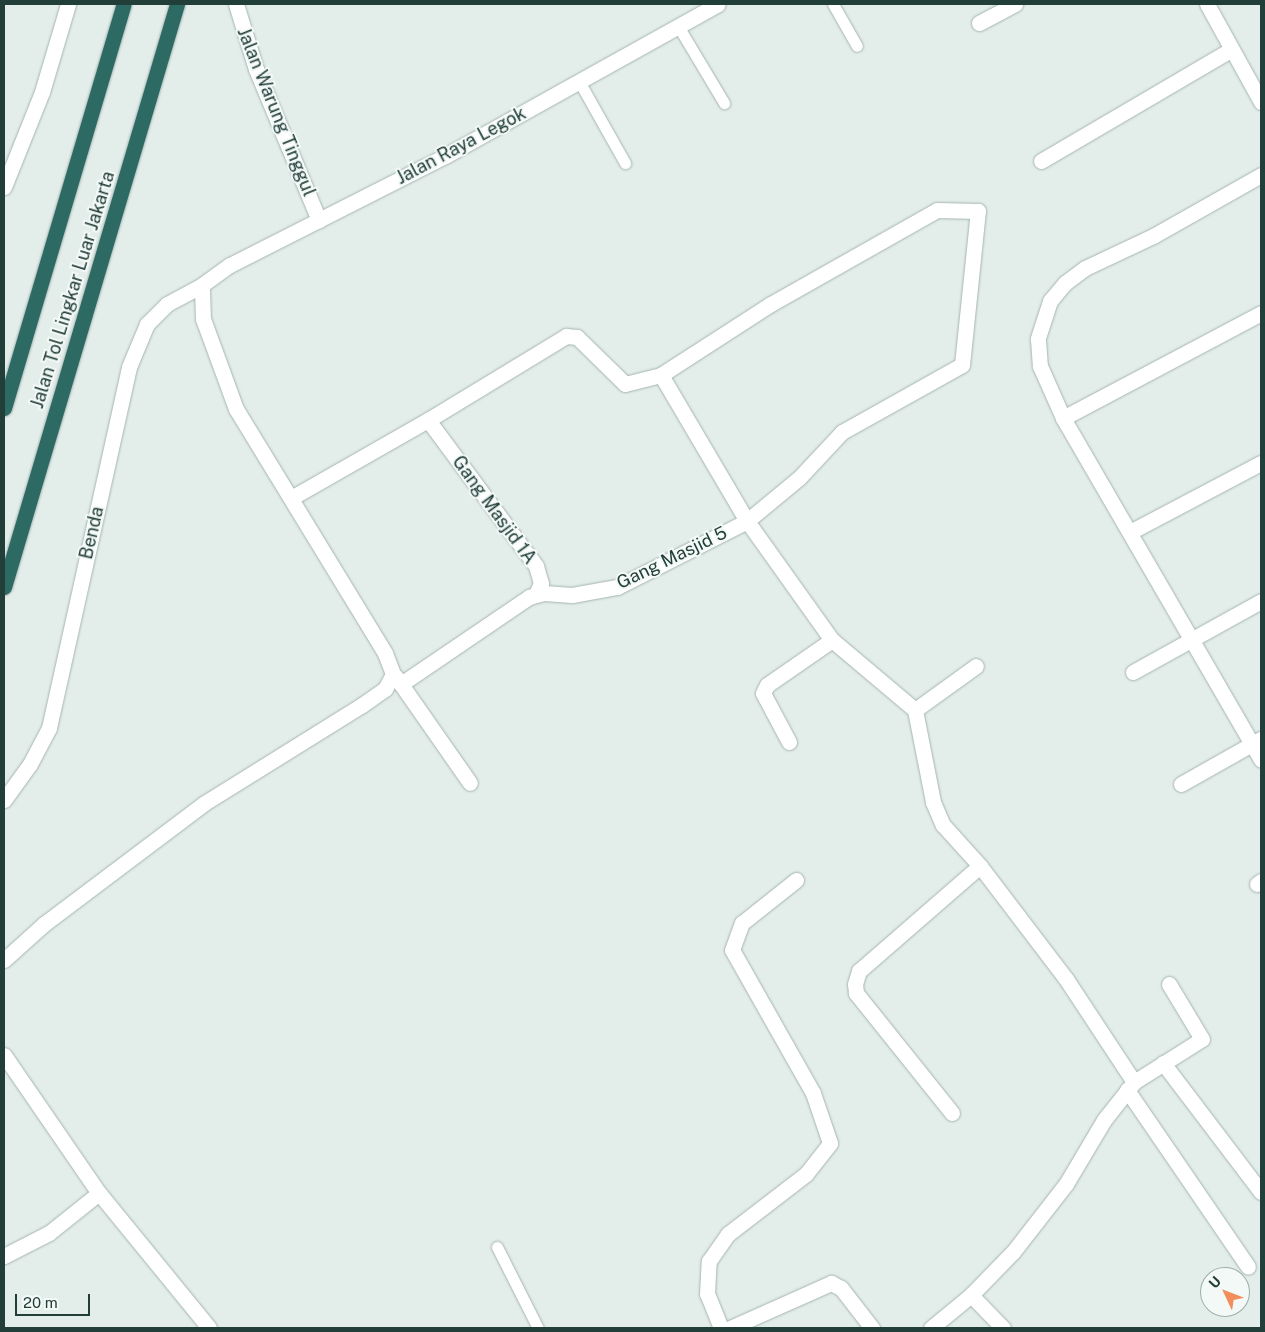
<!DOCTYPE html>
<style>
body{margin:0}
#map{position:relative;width:1265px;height:1332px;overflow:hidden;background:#e3ede9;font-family:"Public Sans",sans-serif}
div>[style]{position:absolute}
.roads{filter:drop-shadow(0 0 1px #a5b5b1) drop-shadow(0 0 1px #a5b5b1)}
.lane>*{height:11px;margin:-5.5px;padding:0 5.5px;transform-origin:5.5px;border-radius:5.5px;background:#fff}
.street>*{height:15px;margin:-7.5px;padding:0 7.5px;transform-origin:7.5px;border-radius:7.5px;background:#fff}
.secondary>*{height:15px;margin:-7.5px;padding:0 7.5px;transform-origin:7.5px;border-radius:7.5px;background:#fff}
.highway>*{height:15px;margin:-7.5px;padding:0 7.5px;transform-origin:7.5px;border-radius:7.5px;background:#2e6a64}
span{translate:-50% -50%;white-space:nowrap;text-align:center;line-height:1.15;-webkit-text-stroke:4px #f3f9f7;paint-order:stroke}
.street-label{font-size:18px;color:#223e39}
.frame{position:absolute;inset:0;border:5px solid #223e39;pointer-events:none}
.north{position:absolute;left:1200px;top:1267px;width:50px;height:50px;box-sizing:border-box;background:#f3f9f7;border:1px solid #9faeab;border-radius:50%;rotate:313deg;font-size:14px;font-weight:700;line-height:20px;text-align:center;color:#223e39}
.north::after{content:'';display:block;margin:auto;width:18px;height:22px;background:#f28e5b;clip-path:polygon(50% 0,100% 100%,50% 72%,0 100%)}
.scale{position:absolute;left:15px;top:1294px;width:75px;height:22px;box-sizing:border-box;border:2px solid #223e39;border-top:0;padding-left:6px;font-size:15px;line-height:18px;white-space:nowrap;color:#223e39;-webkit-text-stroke:4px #f3f9f7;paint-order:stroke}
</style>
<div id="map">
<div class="roads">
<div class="lane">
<i style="left:833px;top:4px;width:48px;rotate:60.3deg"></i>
<i style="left:678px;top:26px;width:90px;rotate:59.1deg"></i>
<i style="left:580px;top:83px;width:92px;rotate:60.6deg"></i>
<i style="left:497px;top:1247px;width:91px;rotate:63.2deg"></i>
</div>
<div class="street">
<i style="left:236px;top:4px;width:68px;rotate:72.9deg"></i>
<i style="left:256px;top:69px;width:164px;rotate:67.4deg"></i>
<i style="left:1207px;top:4px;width:112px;rotate:61.1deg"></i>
<i style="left:979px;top:23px;width:41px;rotate:-27.8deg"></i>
<i style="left:1041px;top:161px;width:221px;rotate:-30.4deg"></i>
<i style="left:1261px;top:175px;width:124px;rotate:150.5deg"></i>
<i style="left:1153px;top:236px;width:75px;rotate:154.8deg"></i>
<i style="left:1085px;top:268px;width:25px;rotate:143deg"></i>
<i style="left:1065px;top:283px;width:23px;rotate:130deg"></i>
<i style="left:1050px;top:301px;width:40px;rotate:108deg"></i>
<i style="left:1038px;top:339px;width:27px;rotate:86deg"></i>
<i style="left:1040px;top:366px;width:57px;rotate:66.1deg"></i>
<i style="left:1063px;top:418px;width:395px;rotate:59.9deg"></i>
<i style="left:4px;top:187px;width:102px;rotate:-68.2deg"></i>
<i style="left:42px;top:92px;width:92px;rotate:-73.5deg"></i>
<i style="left:1063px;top:418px;width:224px;rotate:-27.9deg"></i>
<i style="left:428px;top:420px;width:182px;rotate:53.5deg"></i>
<i style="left:536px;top:566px;width:18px;rotate:74deg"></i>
<i style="left:541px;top:583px;width:12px;rotate:114deg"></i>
<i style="left:291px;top:498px;width:158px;rotate:-29.7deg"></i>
<i style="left:428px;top:420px;width:162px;rotate:-31.3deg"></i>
<i style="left:566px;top:336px;width:11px;rotate:5deg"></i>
<i style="left:577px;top:337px;width:67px;rotate:44.4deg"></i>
<i style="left:625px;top:384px;width:37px;rotate:-14deg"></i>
<i style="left:661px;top:375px;width:169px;rotate:59.5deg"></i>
<i style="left:747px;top:521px;width:146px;rotate:54.5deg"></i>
<i style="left:832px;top:640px;width:109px;rotate:40.1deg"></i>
<i style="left:915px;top:710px;width:94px;rotate:78.9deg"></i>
<i style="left:933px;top:802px;width:25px;rotate:67deg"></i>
<i style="left:943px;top:825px;width:55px;rotate:47.9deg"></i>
<i style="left:980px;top:866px;width:142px;rotate:52.7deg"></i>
<i style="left:1066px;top:979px;width:123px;rotate:56.6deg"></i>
<i style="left:1130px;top:532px;width:148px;rotate:-27.8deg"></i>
<i style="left:1133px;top:672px;width:146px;rotate:-29deg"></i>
<i style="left:396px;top:677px;width:129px;rotate:55.1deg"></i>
<i style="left:401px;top:684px;width:155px;rotate:-34.2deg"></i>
<i style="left:529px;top:597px;width:16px;rotate:-15deg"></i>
<i style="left:544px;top:593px;width:28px;rotate:4deg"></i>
<i style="left:572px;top:595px;width:46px;rotate:-10.1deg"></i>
<i style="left:617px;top:587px;width:146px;rotate:-26.9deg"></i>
<i style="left:747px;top:521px;width:67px;rotate:-39.6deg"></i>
<i style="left:799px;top:478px;width:63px;rotate:-46.9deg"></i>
<i style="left:842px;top:432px;width:137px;rotate:-29.2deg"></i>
<i style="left:962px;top:365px;width:155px;rotate:-84.1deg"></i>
<i style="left:978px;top:211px;width:41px;rotate:-178.6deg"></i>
<i style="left:937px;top:210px;width:193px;rotate:150.5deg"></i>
<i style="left:769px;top:305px;width:129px;rotate:147.1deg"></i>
<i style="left:915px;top:710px;width:75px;rotate:-35.8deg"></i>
<i style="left:789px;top:742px;width:55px;rotate:-118deg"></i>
<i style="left:763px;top:693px;width:9px;rotate:-63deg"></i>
<i style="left:767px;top:685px;width:79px;rotate:-34.7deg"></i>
<i style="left:1181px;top:784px;width:92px;rotate:-29.4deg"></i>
<i style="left:1257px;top:884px;width:5px;rotate:-37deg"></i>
<i style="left:1163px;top:1063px;width:162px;rotate:52.8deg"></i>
<i style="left:1127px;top:1090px;width:214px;rotate:55.6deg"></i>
<i style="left:952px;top:1113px;width:154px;rotate:-128.7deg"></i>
<i style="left:856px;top:993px;width:9px;rotate:-96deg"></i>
<i style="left:855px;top:984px;width:14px;rotate:-73deg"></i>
<i style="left:859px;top:971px;width:160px;rotate:-41deg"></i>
<i style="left:971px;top:1295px;width:46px;rotate:45.9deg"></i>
<i style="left:721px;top:1328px;width:37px;rotate:-112deg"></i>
<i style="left:707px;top:1294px;width:33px;rotate:-87deg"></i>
<i style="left:709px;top:1261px;width:33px;rotate:-55deg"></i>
<i style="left:728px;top:1234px;width:98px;rotate:-37.6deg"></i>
<i style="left:806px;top:1174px;width:39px;rotate:-52deg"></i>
<i style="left:830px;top:1143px;width:53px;rotate:-108.8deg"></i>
<i style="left:813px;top:1093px;width:164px;rotate:-119.5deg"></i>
<i style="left:732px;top:950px;width:29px;rotate:-70deg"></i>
<i style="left:742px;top:923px;width:69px;rotate:-38.5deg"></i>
<i style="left:730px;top:1328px;width:111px;rotate:-24deg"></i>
<i style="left:831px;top:1283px;width:11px;rotate:27deg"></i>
<i style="left:841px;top:1288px;width:51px;rotate:52.2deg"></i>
<i style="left:931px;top:1328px;width:52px;rotate:-39.5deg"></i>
<i style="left:971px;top:1295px;width:60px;rotate:-45.7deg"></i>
<i style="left:1013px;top:1252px;width:86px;rotate:-52.1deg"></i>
<i style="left:1066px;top:1184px;width:74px;rotate:-59.3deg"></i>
<i style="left:1104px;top:1120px;width:48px;rotate:-51.7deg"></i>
<i style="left:1134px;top:1082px;width:80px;rotate:-32.3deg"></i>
<i style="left:1202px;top:1039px;width:64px;rotate:-121deg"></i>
</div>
<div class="secondary">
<i style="left:4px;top:800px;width:44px;rotate:-54.2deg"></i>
<i style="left:30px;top:764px;width:41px;rotate:-62.2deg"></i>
<i style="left:49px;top:728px;width:370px;rotate:-77.5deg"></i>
<i style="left:129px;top:367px;width:47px;rotate:-67.3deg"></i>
<i style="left:147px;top:324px;width:28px;rotate:-45deg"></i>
<i style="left:167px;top:304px;width:40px;rotate:-28deg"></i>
<i style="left:202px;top:285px;width:34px;rotate:-36deg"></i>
<i style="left:230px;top:265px;width:241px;rotate:-26.9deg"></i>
<i style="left:445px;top:156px;width:312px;rotate:-29.1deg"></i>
<i style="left:4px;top:960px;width:54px;rotate:-42deg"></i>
<i style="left:44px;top:924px;width:199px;rotate:-37deg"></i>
<i style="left:203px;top:804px;width:187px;rotate:-31.9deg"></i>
<i style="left:362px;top:705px;width:28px;rotate:-35deg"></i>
<i style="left:385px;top:689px;width:17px;rotate:-62deg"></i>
<i style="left:393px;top:674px;width:22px;rotate:-111deg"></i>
<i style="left:385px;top:653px;width:286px;rotate:-121.4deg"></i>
<i style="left:236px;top:409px;width:96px;rotate:-110.1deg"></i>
<i style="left:203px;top:319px;width:34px;rotate:-92deg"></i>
<i style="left:4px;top:1055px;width:168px;rotate:55.5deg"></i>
<i style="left:99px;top:1193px;width:174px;rotate:50.8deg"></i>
<i style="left:4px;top:1256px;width:51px;rotate:-27.1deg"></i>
<i style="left:49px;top:1233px;width:64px;rotate:-38.7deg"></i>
</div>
<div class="highway">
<i style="left:4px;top:408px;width:421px;rotate:-73.5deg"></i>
<i style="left:4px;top:587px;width:608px;rotate:-73.47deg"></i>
</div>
</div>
<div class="street-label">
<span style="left:276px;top:112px;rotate:68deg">Jalan Warung Tinggul</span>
<span style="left:461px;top:146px;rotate:-28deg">Jalan Raya Legok</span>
<span style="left:73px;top:290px;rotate:-73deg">Jalan Tol Lingkar Luar Jakarta</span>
<span style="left:494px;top:510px;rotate:54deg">Gang Masjid 1A</span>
<span style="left:92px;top:533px;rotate:-77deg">Benda</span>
<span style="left:672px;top:558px;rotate:-26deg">Gang Masjid 5</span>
</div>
<div class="frame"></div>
<div class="north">U</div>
<div class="scale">20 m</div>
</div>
